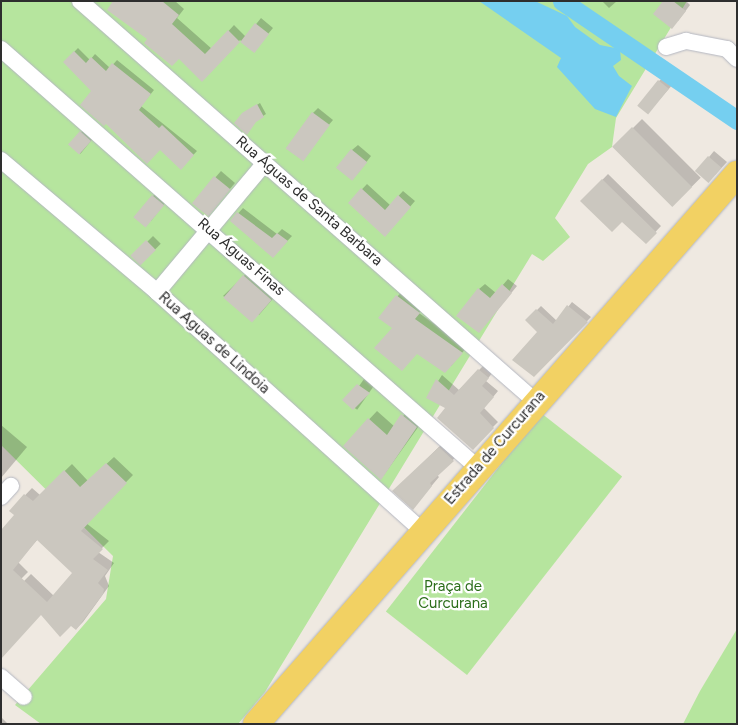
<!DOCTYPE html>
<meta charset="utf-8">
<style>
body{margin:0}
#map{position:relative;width:738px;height:725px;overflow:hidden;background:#efe9e1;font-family:Figtree,sans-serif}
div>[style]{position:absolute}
.green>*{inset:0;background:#b6e59e;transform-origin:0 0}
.water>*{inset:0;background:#75cff0}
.shadow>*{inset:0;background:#0003;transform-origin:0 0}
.canal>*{height:19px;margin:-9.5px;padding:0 9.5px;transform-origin:9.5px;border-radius:9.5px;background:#75cff0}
.building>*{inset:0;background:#cbc7bf;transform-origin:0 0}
.roads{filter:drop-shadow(0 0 1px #b4b7c1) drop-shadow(0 0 1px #b4b7c1)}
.street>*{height:16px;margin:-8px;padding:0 8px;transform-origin:8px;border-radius:8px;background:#fff}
.primary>*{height:26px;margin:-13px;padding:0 13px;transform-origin:13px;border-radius:13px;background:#f2d163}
span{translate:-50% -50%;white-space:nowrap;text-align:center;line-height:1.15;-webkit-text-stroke:4.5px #fff;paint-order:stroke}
.street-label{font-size:15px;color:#2e2e2e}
.park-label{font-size:15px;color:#2c6e1b}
.frame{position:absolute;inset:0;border:2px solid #2e2e2e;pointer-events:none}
</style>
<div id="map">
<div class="green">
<i style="clip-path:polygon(1px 1px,687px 1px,616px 118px,612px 147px,588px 164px,555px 218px,570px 237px,543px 261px,532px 254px,265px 692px,238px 724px,41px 724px,15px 705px,106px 599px,113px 556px,1px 445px)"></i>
<i style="left:541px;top:413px;width:103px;height:252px;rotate:38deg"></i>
<i style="clip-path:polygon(737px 629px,737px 724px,683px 724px,700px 691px)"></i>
</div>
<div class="water">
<i style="clip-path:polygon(479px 1px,535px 1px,567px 16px,575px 27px,600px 45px,620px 49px,621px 60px,613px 66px,619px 76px,632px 86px,616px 117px,595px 109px,557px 67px,561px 58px)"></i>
</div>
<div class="shadow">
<i style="clip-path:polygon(114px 1px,175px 1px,184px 9px,177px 18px,212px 49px,234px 25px,246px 37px,261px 18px,273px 28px,254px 51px,240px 40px,202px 80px,179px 57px,149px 39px)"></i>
<i style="clip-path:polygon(602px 1px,617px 1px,609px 8px)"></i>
<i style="clip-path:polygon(664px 1px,686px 1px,690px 5px,678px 21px)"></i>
<i style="clip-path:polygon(78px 48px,90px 60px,95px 54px,110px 68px,117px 60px,154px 90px,141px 106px,197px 151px,181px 168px,64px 62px)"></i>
<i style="clip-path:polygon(665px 76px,674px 83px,653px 107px,659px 81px)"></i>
<i style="clip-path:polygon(260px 103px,266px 114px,263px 116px,242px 114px)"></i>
<i style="clip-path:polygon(318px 108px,333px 120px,304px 154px,313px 113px)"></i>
<i style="left:642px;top:119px;width:83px;height:40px;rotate:45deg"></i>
<i style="left:83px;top:130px;width:13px;height:20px;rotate:39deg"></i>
<i style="clip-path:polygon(358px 145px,371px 156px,358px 173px,352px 150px)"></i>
<i style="clip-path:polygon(714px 151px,727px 162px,715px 175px,709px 157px)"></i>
<i style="clip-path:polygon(221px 171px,235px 183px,213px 209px,193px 203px)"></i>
<i style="clip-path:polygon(608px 174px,661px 226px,646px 242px,622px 220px,582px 201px)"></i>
<i style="clip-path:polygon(367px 184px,390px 205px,403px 191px,415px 201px,390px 230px,349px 203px)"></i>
<i style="clip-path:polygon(159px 191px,168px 199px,151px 221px,153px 196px)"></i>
<i style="clip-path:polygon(243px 208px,277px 234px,282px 229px,292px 236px,277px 252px,232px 220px)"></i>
<i style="left:153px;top:236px;width:11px;height:29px;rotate:45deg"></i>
<i style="clip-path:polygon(250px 270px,277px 294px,259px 315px,223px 296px)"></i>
<i style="clip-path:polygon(508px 279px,517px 286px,484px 326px,479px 289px,485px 284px,496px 293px)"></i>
<i style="clip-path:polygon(403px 290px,424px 307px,419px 313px,467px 347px,451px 366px,380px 317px)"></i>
<i style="clip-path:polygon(572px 302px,591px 317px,534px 376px,539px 332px,527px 320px,541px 306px,557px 321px)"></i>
<i style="clip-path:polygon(484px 365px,493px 372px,486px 381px,498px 391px,484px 408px,498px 422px,472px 448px,447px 408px,428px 397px,442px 375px,459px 390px)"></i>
<i style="left:364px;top:379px;width:12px;height:29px;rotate:35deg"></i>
<i style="clip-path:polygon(410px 407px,424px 419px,381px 479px,344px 446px,377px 411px,395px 427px)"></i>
<i style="clip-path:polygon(1px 425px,27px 447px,1px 478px)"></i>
<i style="clip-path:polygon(447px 439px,461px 452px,437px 475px,439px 477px,413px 508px,394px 491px)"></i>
<i style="clip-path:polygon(114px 457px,133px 475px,86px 523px,109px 541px,98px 552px,114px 563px,105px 576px,109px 586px,83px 622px,76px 629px,18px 587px,31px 574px,54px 596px,74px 573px,38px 539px,18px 562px,28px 572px,1px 599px,16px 515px,11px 510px,32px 488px,40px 495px,72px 464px,88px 481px)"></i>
<i style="clip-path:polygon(1px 717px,8px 724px,1px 724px)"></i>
</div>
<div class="canal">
<i style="left:562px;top:1px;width:212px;rotate:34.2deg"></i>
</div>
<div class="building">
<i style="clip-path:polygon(113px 1px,162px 1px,179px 15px,172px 24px,205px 54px,228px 30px,240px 42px,202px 82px,179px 59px,172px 66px,144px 43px,147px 39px,107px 10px)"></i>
<i style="clip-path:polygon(663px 1px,673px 1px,686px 11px,672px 29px,653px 14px)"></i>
<i style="left:255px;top:23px;width:18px;height:24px;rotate:38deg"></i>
<i style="clip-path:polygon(74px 51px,86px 63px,91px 57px,106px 71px,112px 63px,151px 94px,139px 110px,159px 128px,162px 125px,194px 155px,181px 170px,160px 150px,147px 164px,106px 124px,104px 126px,80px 105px,91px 91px,63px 62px)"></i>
<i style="left:658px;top:80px;width:14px;height:33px;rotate:39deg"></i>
<i style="clip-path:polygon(257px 104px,264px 117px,256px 122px,247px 135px,234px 123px,242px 113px)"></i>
<i style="left:312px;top:112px;width:22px;height:45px;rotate:36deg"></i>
<i style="left:632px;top:127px;width:85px;height:28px;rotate:45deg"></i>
<i style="left:80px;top:131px;width:15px;height:18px;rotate:42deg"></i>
<i style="left:351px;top:149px;width:21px;height:24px;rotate:39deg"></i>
<i style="left:708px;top:156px;width:18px;height:20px;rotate:41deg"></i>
<i style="left:214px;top:176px;width:21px;height:35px;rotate:39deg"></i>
<i style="clip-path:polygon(602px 179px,657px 233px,646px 244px,622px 222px,612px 232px,580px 201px)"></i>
<i style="clip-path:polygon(361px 188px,385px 210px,398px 195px,411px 207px,385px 237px,348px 203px)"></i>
<i style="left:152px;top:195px;width:16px;height:29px;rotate:40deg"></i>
<i style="clip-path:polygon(237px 212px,272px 238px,277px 233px,288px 241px,273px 258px,230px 221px)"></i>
<i style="left:146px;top:240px;width:14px;height:22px;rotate:45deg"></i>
<i style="left:243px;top:275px;width:38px;height:30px;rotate:41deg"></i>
<i style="clip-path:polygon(502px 284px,512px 293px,479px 333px,456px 316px,478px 288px,490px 298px)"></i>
<i style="clip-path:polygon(396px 295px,420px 313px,415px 319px,463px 353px,445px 373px,417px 354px,402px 371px,374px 348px,392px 328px,378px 318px)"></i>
<i style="clip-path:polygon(567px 305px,588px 322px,534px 377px,512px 360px,537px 332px,525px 320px,536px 309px,553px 324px)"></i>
<i style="clip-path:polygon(478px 369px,489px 378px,482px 386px,494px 397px,480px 413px,494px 428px,473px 450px,437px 418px,445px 408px,426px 398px,436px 379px,454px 395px)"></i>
<i style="clip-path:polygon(357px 384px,370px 393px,353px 410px,342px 400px)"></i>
<i style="clip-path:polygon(401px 414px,417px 427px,381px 480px,343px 446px,368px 418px,387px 435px)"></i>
<i style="clip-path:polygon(439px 447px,454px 461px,430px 483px,432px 486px,413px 510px,392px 491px)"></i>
<i style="clip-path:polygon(evenodd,106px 463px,127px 483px,81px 531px,103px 549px,93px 559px,108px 570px,98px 583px,104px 589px,103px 594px,76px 630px,71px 626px,60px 637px,41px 615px,1px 659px,1px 530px,14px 515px,9px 511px,24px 494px,33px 501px,64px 470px,80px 487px,106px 463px,37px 540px,72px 573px,47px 602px,13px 570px,37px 540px)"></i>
</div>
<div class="roads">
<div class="street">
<i style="left:80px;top:1px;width:607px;rotate:41.33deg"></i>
<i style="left:666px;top:47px;width:21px;rotate:-17deg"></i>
<i style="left:686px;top:41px;width:42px;rotate:11deg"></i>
<i style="left:727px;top:49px;width:14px;rotate:45deg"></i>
<i style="left:1px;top:49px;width:635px;rotate:41.3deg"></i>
<i style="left:1px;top:160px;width:204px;rotate:40.2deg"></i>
<i style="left:157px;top:292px;width:357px;rotate:42deg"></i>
<i style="left:157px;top:292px;width:168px;rotate:-50.1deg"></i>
<i style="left:1px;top:497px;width:15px;rotate:-48deg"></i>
<i style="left:1px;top:677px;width:30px;rotate:41deg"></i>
</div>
<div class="primary">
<i style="left:256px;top:724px;width:731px;rotate:-48.83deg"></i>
</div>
</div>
<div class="street-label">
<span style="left:309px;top:201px;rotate:41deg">Rua Águas de Santa Barbara</span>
<span style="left:241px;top:257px;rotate:41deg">Rua Águas Finas</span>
<span style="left:214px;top:343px;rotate:42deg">Rua Aguas de Lindoia</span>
<span style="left:495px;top:448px;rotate:-49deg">Estrada de Curcurana</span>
</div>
<div class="park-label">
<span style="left:453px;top:595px">Praça de<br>Curcurana</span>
</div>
<div class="frame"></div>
</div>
